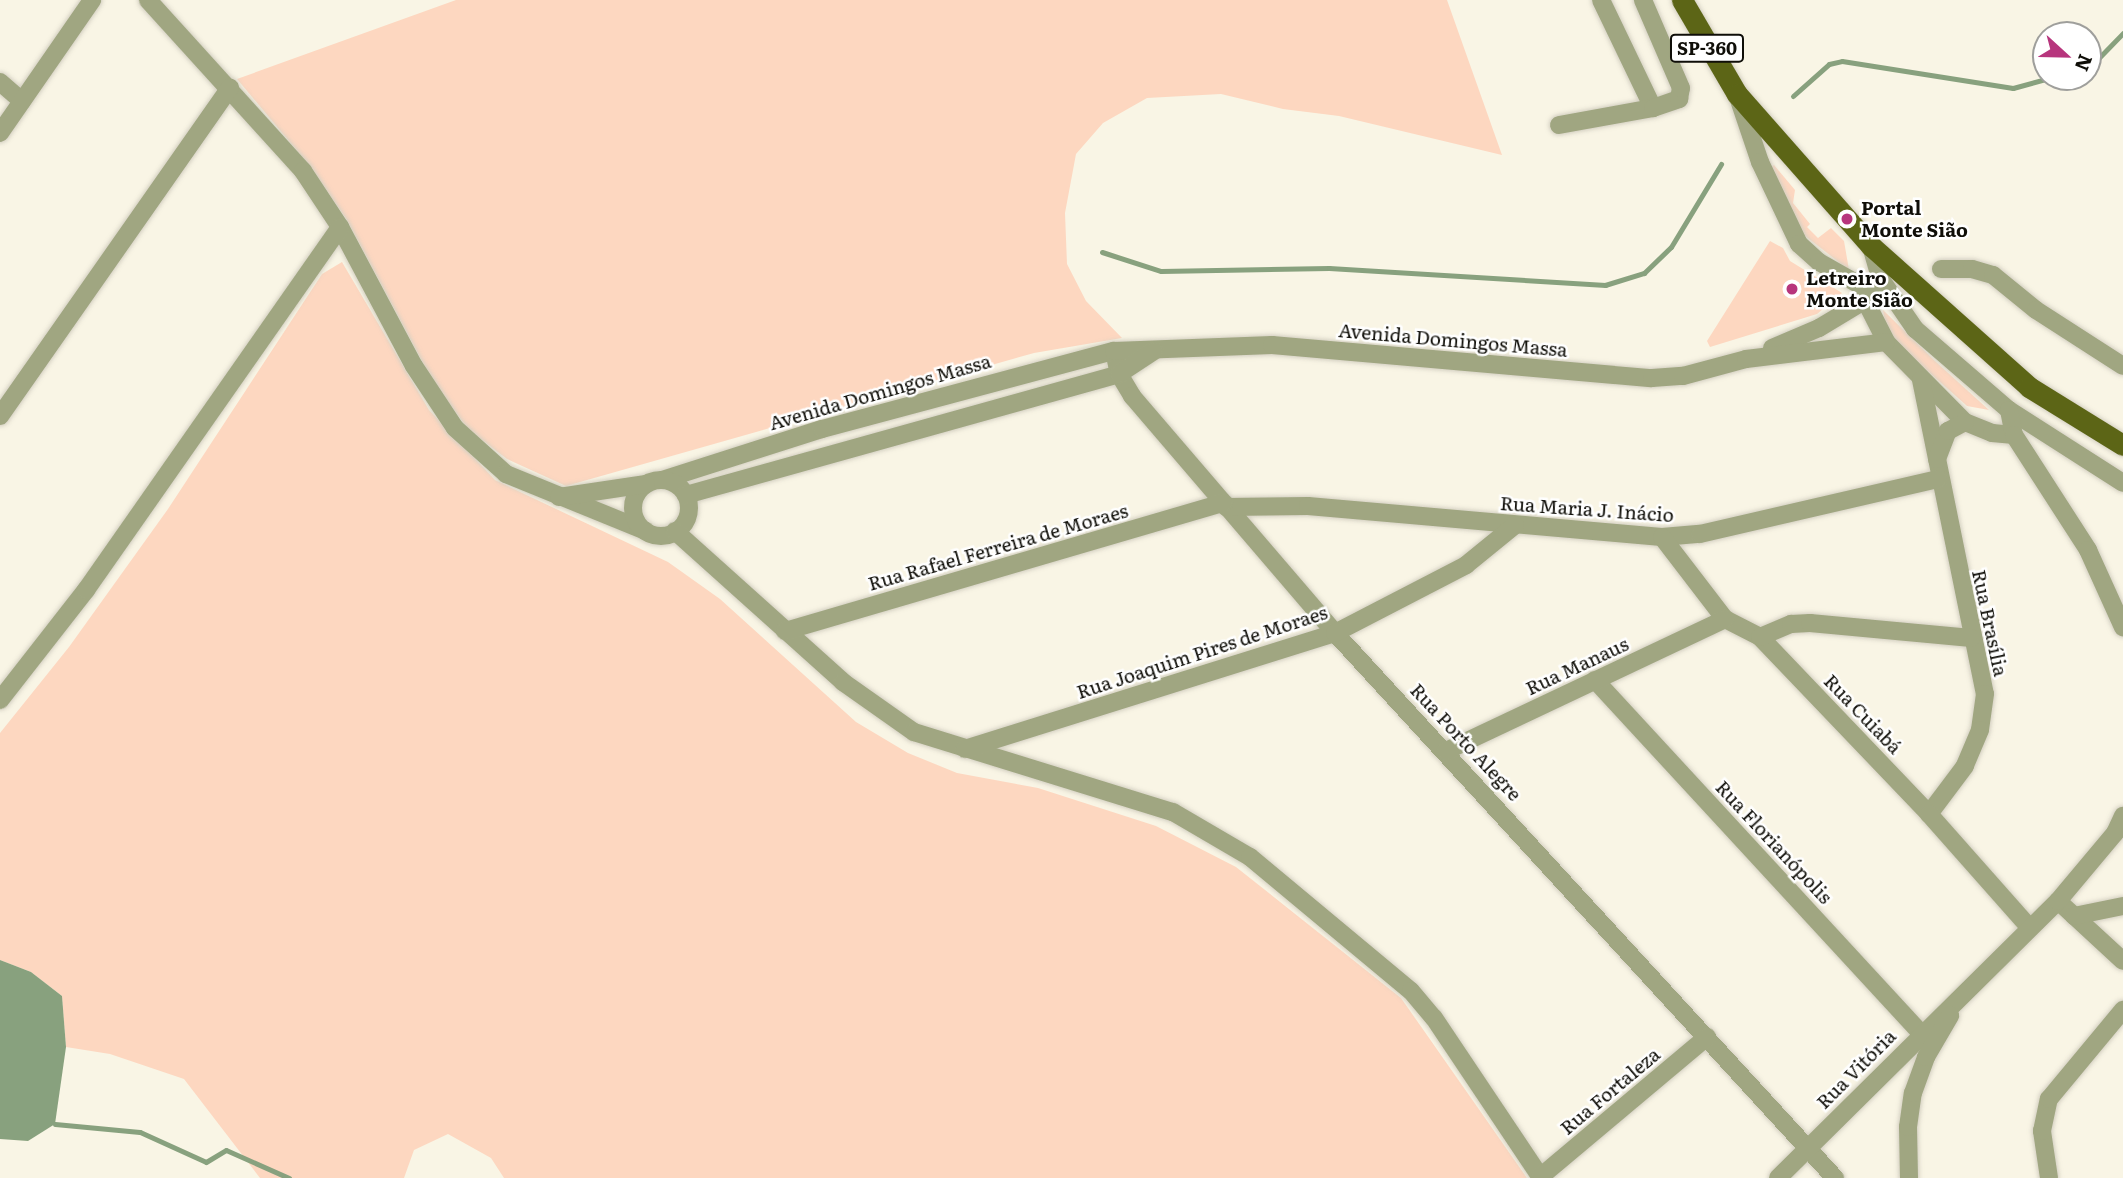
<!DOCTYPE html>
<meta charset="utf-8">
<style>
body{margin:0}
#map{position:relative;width:2123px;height:1178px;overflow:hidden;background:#f9f5e5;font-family:Literata,serif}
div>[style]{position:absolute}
.green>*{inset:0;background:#fdd7c0}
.water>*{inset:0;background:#88a17e}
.stream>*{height:5px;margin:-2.5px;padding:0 2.5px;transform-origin:2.5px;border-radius:2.5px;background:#88a17e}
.roads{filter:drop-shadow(0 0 2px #d4d0c2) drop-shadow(0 0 2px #d4d0c2)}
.minor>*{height:18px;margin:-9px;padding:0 9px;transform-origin:9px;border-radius:9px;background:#a0a681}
.minor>.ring{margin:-9px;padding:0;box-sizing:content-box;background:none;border:18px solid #a0a681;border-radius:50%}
.major>*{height:21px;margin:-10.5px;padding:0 10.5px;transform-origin:10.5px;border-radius:10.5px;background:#5c6516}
.dots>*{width:19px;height:19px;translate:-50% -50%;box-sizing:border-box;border:4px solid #fff;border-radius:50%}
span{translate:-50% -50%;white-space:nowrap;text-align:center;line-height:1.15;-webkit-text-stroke:5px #fff;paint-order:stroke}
.shield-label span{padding:2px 5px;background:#fff;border:2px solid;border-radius:5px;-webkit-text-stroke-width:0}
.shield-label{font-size:18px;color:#0f0e08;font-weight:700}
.poi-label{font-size:19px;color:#0f0e08;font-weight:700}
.left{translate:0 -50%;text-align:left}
.street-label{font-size:19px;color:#0f0e08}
.north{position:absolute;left:2032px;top:21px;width:70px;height:70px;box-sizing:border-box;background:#fff;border:2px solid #9f9f9c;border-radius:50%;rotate:112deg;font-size:19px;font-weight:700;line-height:28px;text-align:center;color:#0f0e08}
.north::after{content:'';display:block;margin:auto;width:24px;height:32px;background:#b7357d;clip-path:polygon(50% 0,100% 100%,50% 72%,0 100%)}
</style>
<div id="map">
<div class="green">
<i style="clip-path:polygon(456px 0,1447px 0,1502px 155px,1339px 116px,1283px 109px,1221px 94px,1147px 98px,1103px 123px,1076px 154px,1065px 213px,1067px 264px,1086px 301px,1122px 338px,1034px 353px,566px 486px,507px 459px,468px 429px,431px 378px,347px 220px,310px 166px,237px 79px)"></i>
<i style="clip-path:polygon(1774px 165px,1795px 190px,1793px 203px,1810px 224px,1807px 227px,1818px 238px,1831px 228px,1844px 241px,1849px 270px,1804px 235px,1771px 167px)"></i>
<i style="clip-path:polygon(1770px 241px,1783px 248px,1790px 261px,1842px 293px,1817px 314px,1710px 347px,1707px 341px)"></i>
<i style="clip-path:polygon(342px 262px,429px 410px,495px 480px,668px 562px,720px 599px,856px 722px,908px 753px,957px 773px,1038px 788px,1156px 826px,1236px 867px,1401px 998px,1527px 1178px,504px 1178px,491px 1158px,448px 1134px,414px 1150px,404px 1178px,260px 1178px,184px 1079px,110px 1054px,66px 1047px,62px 996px,31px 972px,0 960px,0 733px,69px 647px,168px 509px,322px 274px)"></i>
<i style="clip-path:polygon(1883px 310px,1935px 361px,1989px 410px,1967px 406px,1894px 341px,1886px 328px)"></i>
</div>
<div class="water">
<i style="clip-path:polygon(0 960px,31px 972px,62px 996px,66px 1047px,55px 1124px,28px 1141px,0 1139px)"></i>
</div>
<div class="stream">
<i style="left:2088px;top:69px;width:50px;rotate:-45.8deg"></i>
<i style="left:1793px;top:96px;width:48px;rotate:-41.6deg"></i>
<i style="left:1829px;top:64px;width:13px;rotate:-13deg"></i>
<i style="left:1842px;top:61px;width:173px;rotate:9deg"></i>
<i style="left:2013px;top:88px;width:41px;rotate:-15.4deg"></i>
<i style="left:1102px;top:252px;width:62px;rotate:17.9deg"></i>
<i style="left:1161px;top:271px;width:168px;rotate:-1deg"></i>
<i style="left:1329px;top:268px;width:277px;rotate:3.5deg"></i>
<i style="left:1605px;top:285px;width:41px;rotate:-17.1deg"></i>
<i style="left:1644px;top:273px;width:37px;rotate:-44deg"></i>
<i style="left:1671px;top:247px;width:97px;rotate:-58.9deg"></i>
<i style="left:55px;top:1124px;width:85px;rotate:5.4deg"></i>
<i style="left:140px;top:1132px;width:72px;rotate:24.4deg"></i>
<i style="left:206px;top:1162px;width:23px;rotate:-31deg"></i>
<i style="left:226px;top:1150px;width:69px;rotate:24deg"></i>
</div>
<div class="roads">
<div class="minor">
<i style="left:148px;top:0;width:231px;rotate:47.8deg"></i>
<i style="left:303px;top:171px;width:67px;rotate:56.5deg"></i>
<i style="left:340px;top:227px;width:157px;rotate:62deg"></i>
<i style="left:414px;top:366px;width:74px;rotate:56.5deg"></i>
<i style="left:455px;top:428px;width:69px;rotate:42deg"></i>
<i style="left:506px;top:474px;width:151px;rotate:22.2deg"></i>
<i style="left:1601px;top:0;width:120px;rotate:64.3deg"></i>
<i style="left:0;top:82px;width:29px;rotate:41deg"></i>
<i style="left:1738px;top:97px;width:69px;rotate:71.3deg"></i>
<i style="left:1760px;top:162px;width:91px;rotate:64.6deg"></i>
<i style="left:1799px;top:244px;width:27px;rotate:42deg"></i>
<i style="left:1819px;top:262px;width:61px;rotate:29.5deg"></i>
<i style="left:1559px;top:125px;width:96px;rotate:-10.3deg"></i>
<i style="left:1653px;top:108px;width:28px;rotate:-19deg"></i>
<i style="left:1679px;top:99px;width:11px;rotate:-80deg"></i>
<i style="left:1681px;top:88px;width:96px;rotate:-113.4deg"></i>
<i style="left:0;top:133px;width:162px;rotate:-55.3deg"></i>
<i style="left:1871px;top:246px;width:33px;rotate:74deg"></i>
<i style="left:1880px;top:278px;width:62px;rotate:55.5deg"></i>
<i style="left:1915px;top:329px;width:124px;rotate:40.8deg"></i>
<i style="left:2009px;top:410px;width:135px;rotate:32.6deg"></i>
<i style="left:1941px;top:269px;width:31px"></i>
<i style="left:1972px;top:269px;width:22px;rotate:16deg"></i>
<i style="left:1993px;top:275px;width:55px;rotate:39.1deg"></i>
<i style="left:2036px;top:310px;width:103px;rotate:32.8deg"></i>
<i style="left:1876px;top:284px;width:25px;rotate:106deg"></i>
<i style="left:1869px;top:308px;width:38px;rotate:63deg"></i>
<i style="left:1886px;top:342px;width:112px;rotate:45.4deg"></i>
<i style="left:1965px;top:422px;width:29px;rotate:22deg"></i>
<i style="left:1992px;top:433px;width:22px;rotate:5deg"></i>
<i style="left:1772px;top:348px;width:51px;rotate:-23.1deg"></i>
<i style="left:1819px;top:328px;width:58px;rotate:-31deg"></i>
<i style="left:1114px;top:351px;width:24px;rotate:78deg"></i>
<i style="left:1119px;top:374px;width:26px;rotate:59deg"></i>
<i style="left:1132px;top:396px;width:312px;rotate:49.4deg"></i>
<i style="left:1335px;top:633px;width:740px;rotate:47.47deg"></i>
<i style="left:1921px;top:380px;width:320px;rotate:78.5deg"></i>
<i style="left:1985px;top:694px;width:36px;rotate:98deg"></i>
<i style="left:1980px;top:730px;width:39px;rotate:113deg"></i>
<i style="left:1965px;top:766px;width:60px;rotate:126.9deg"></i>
<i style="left:2009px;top:410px;width:25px;rotate:79deg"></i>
<i style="left:2014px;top:435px;width:137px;rotate:57.2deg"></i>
<i style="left:2088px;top:550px;width:85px;rotate:65.6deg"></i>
<i style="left:0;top:416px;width:401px;rotate:-55deg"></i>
<i style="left:1937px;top:459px;width:30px;rotate:-69deg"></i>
<i style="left:1948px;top:431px;width:19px;rotate:-28deg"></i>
<i style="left:662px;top:480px;width:168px;rotate:-17.7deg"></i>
<i style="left:822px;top:429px;width:302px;rotate:-15deg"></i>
<i style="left:1114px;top:351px;width:158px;rotate:-2.2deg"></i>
<i style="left:1272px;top:345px;width:381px;rotate:5deg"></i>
<i style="left:1652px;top:378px;width:31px;rotate:-4deg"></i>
<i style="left:1683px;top:376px;width:65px;rotate:-15.1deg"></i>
<i style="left:1746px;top:359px;width:141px;rotate:-6.9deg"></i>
<i class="ring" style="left:633px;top:480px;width:38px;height:38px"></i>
<i style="left:686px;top:495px;width:450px;rotate:-15.6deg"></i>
<i style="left:1119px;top:374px;width:42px;rotate:-33.3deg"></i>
<i style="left:559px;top:497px;width:88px;rotate:-8.5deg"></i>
<i style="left:1226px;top:507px;width:82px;rotate:-0.7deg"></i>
<i style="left:1308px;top:506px;width:355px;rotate:5deg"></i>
<i style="left:1662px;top:537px;width:38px;rotate:-5deg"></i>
<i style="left:1700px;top:534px;width:244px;rotate:-13deg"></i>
<i style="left:675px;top:531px;width:226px;rotate:41.9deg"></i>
<i style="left:843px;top:682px;width:87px;rotate:35.2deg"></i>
<i style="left:914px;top:732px;width:271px;rotate:17.2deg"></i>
<i style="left:1173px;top:812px;width:89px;rotate:30.3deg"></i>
<i style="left:1250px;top:857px;width:209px;rotate:39.8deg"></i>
<i style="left:1411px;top:991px;width:35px;rotate:50deg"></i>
<i style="left:1434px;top:1018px;width:192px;rotate:56.2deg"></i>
<i style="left:1662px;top:537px;width:103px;rotate:52.5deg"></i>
<i style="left:1725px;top:619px;width:39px;rotate:27deg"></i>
<i style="left:1760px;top:637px;width:245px;rotate:46.3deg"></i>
<i style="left:1929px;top:814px;width:152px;rotate:48.5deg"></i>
<i style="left:785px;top:631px;width:457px;rotate:-16.3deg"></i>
<i style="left:1760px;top:637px;width:34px;rotate:-23deg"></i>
<i style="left:1791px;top:624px;width:19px;rotate:-3deg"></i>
<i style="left:1810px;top:623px;width:162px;rotate:5.3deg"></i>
<i style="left:1595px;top:680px;width:481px;rotate:47.3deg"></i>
<i style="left:0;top:700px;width:140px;rotate:-52deg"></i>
<i style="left:86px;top:590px;width:443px;rotate:-55deg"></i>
<i style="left:965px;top:749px;width:388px;rotate:-17.4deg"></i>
<i style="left:1335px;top:633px;width:148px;rotate:-27.4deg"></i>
<i style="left:1466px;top:565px;width:63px;rotate:-39.2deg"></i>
<i style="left:1446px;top:751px;width:309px;rotate:-25.3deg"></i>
<i style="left:2058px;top:901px;width:88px;rotate:42.7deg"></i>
<i style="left:2074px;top:916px;width:50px;rotate:-11.5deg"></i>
<i style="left:1540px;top:1177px;width:218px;rotate:-40deg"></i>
<i style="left:1778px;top:1178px;width:394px;rotate:-44.7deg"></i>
<i style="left:2058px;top:901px;width:89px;rotate:-50deg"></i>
<i style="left:2115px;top:833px;width:19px;rotate:-65deg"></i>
<i style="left:1909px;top:1178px;width:51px;rotate:-91.1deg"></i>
<i style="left:1908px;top:1127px;width:34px;rotate:-82deg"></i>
<i style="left:1913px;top:1093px;width:38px;rotate:-70deg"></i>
<i style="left:1926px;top:1057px;width:48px;rotate:-59.7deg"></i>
<i style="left:2049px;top:1178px;width:48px;rotate:-98.5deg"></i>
<i style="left:2042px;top:1131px;width:33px;rotate:-78deg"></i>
<i style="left:2049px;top:1099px;width:116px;rotate:-50.3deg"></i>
</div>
<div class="major">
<i style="left:1682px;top:0;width:109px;rotate:59.7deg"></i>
<i style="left:1737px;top:94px;width:203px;rotate:48.6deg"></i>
<i style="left:1871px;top:246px;width:212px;rotate:41.7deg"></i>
<i style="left:2029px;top:387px;width:110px;rotate:31.7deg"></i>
</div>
</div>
<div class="dots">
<i style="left:1847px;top:219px;background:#b7357d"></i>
<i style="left:1792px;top:289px;background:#b7357d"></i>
</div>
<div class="shield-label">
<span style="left:1707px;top:48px">SP-360</span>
</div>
<div class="poi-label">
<span class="left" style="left:1861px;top:219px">Portal<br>Monte Sião</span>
<span class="left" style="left:1806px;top:289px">Letreiro<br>Monte Sião</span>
</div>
<div class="street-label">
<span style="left:1453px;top:340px;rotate:5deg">Avenida Domingos Massa</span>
<span style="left:880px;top:392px;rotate:-16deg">Avenida Domingos Massa</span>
<span style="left:1587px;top:509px;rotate:4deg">Rua Maria J. Inácio</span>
<span style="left:998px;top:547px;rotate:-16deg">Rua Rafael Ferreira de Moraes</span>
<span style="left:1990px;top:623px;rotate:78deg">Rua Brasília</span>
<span style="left:1202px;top:652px;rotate:-18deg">Rua Joaquim Pires de Moraes</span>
<span style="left:1577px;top:666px;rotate:-25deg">Rua Manaus</span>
<span style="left:1863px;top:714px;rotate:46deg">Rua Cuiabá</span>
<span style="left:1466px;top:742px;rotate:47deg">Rua Porto Alegre</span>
<span style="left:1774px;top:842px;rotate:47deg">Rua Florianópolis</span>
<span style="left:1856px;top:1069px;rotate:-45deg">Rua Vitória</span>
<span style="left:1610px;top:1091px;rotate:-40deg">Rua Fortaleza</span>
</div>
<div class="north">N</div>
</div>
